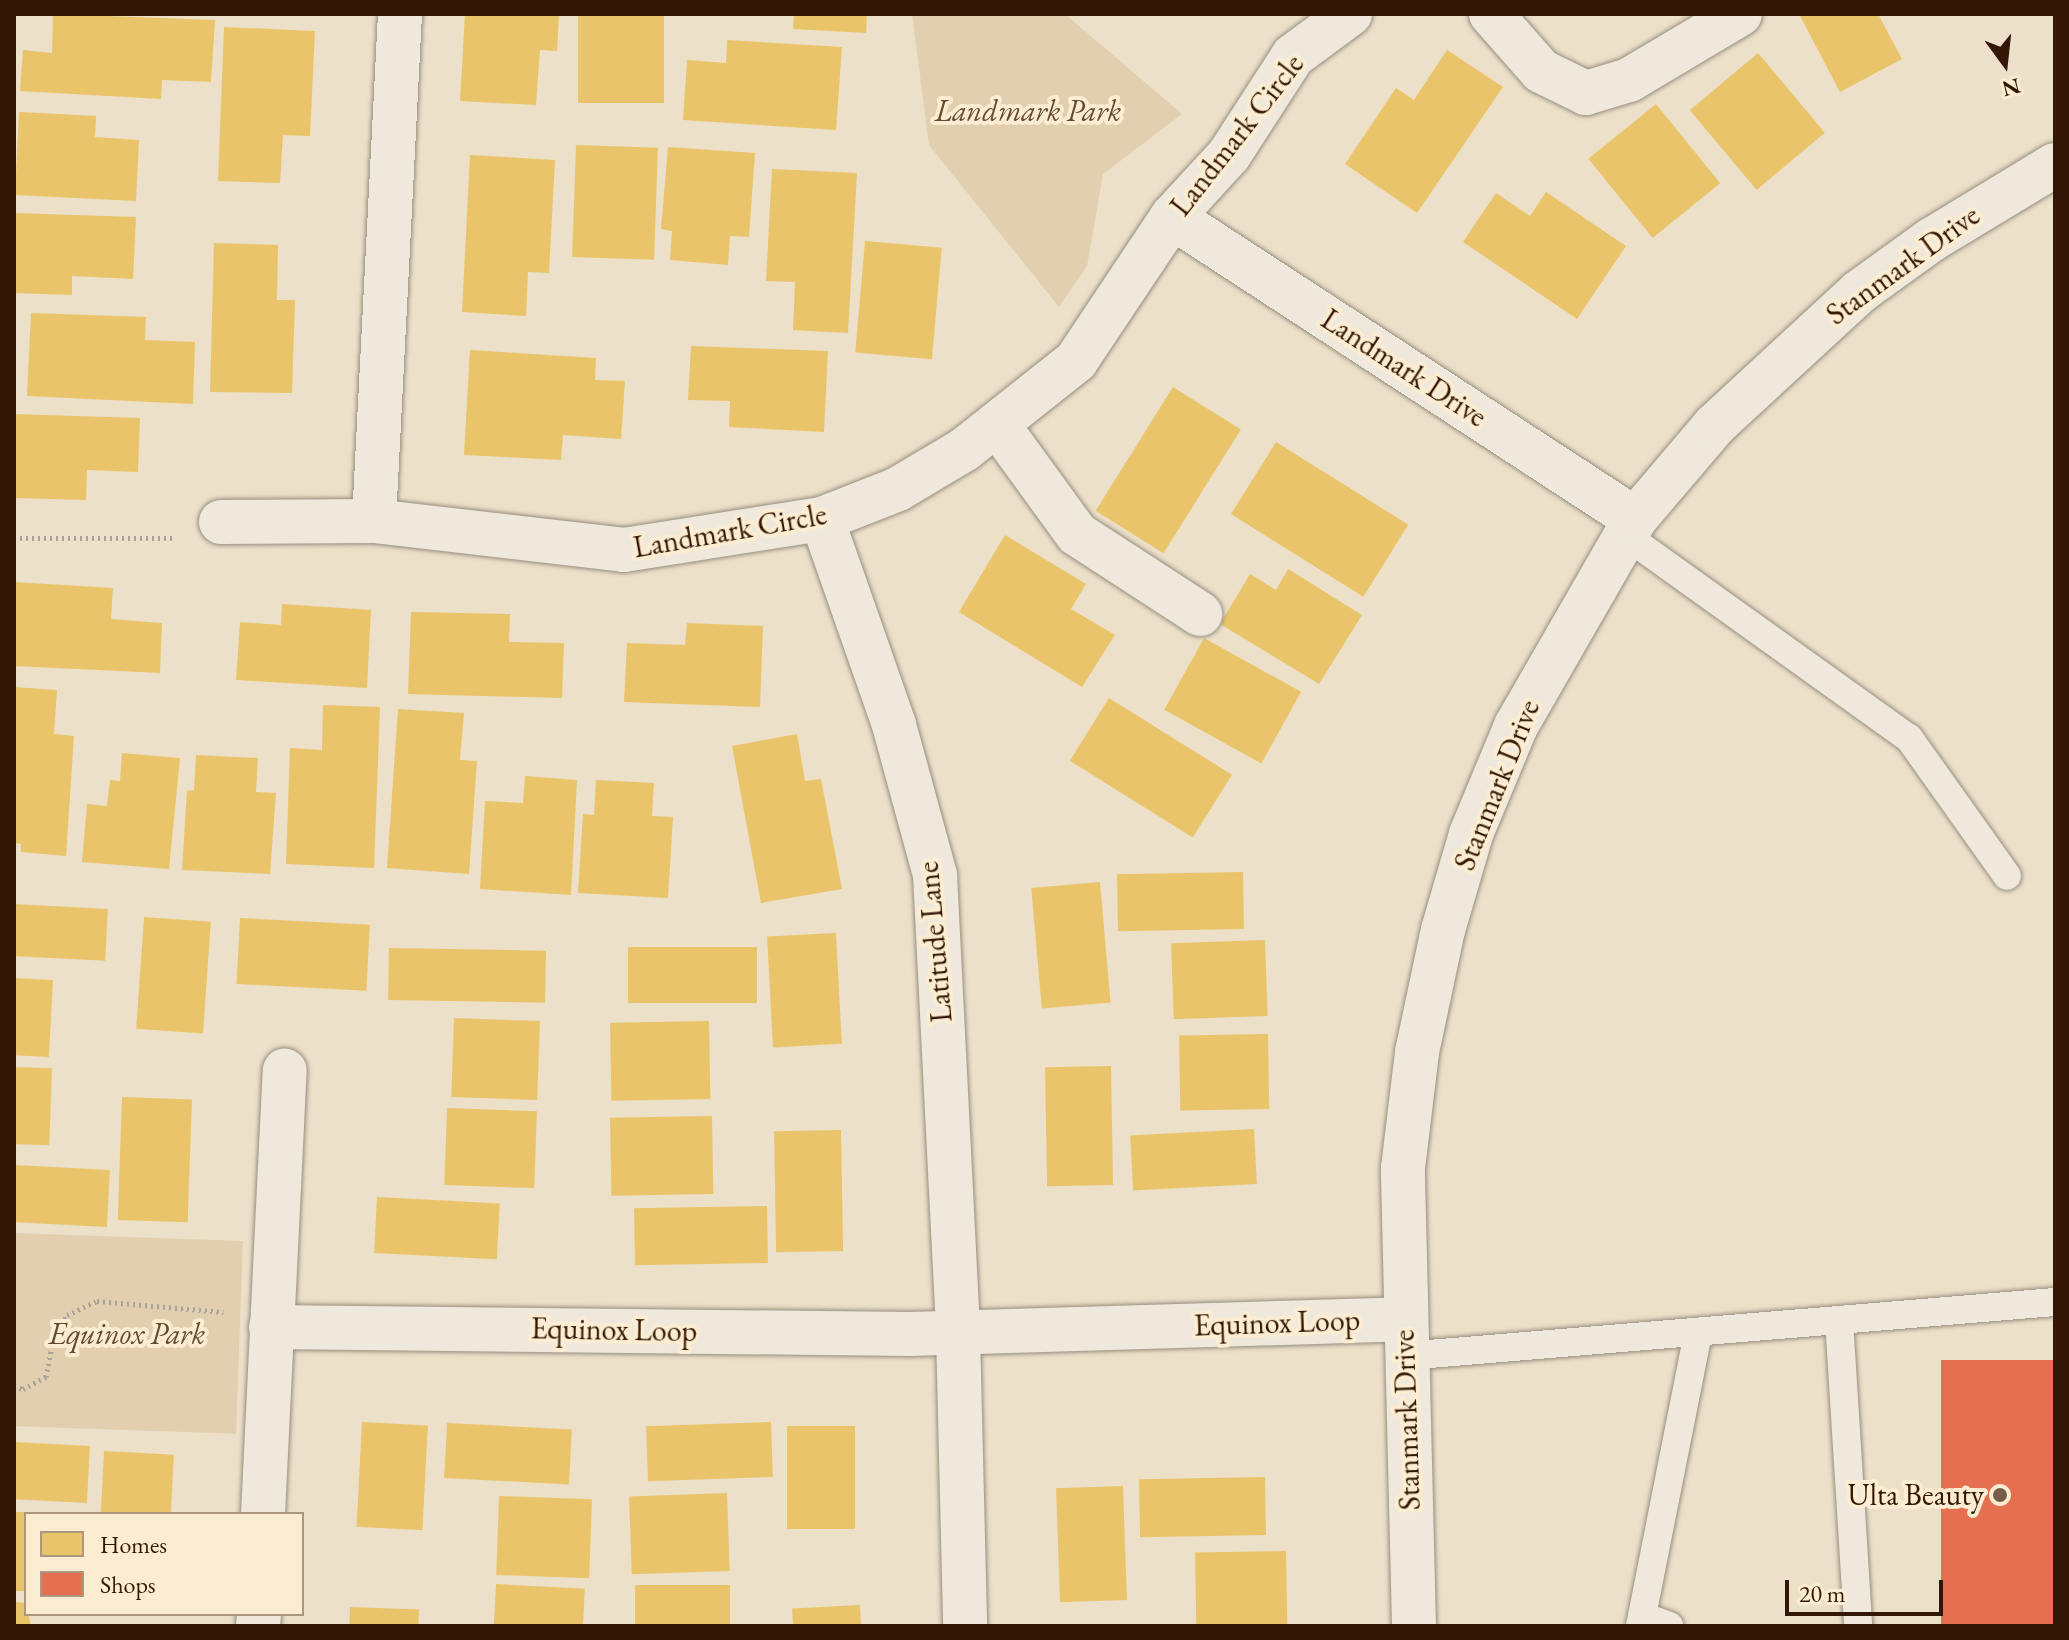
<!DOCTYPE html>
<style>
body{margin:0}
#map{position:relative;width:2069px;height:1640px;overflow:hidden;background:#ece0c9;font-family:"EB Garamond",serif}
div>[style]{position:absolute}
.green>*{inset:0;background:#e2cfb0;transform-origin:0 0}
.homes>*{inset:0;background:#e9c46a;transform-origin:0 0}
.shops>*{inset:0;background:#e76f51;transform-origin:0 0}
.path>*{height:5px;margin-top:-2.5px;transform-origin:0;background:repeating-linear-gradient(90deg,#aaa197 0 2px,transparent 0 6px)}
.roads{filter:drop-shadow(0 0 2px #988e7f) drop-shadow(0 0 2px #988e7f)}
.service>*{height:28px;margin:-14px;padding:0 14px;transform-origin:14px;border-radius:14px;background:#eee8dd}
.minor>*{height:44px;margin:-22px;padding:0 22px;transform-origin:22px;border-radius:22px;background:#eee8dd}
.secondary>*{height:44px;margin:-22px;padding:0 22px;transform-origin:22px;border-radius:22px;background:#eee8dd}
.dots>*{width:22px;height:22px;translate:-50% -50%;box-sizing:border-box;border:4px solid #fcedd2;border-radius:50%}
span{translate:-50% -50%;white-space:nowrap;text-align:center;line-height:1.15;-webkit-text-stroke:8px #fcedd2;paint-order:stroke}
.park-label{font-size:30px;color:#654a31;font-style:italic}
.street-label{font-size:30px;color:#331704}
.poi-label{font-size:30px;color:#331704}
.right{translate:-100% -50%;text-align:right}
.frame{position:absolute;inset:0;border:16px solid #331704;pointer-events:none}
.legend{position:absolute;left:24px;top:1512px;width:280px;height:104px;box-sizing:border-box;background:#fcedd2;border:2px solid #ac9780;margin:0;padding:10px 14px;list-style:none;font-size:24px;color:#331704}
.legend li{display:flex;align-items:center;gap:16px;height:40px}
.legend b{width:40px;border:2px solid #ac9780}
.north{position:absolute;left:1965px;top:24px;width:80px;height:80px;-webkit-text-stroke:6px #fcedd2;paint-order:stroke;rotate:165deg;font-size:22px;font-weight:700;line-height:32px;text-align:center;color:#331704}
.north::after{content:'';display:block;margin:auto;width:28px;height:36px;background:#331704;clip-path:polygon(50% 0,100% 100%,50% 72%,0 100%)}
.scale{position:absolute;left:1785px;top:1580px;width:158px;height:36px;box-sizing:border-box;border:4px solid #331704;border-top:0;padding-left:10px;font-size:24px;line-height:28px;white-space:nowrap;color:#331704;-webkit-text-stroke:6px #fcedd2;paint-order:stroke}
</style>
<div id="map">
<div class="green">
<i style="clip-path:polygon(912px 14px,1065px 14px,1182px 114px,1103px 174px,1087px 266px,1059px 307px,929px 145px)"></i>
<i style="left:14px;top:1233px;width:229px;height:193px;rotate:2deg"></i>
</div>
<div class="homes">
<i style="clip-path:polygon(53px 14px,215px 20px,211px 82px,162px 80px,161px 99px,20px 91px,23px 50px,52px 53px)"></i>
<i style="clip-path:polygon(465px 14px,559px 14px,557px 51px,540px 50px,536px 105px,460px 101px)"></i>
<i style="left:578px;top:14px;width:86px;height:89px"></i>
<i style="clip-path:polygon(794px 14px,867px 14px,866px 33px,793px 29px)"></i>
<i style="clip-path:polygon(1799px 14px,1878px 14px,1902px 59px,1840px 92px)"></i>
<i style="clip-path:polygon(224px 27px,315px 31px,310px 136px,283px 135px,280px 183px,218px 181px)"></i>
<i style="clip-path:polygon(727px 40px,842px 47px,836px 130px,683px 120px,687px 60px,726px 63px)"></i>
<i style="clip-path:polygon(1447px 50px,1503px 87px,1417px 213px,1345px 164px,1396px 88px,1414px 100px)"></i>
<i style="left:1758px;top:53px;width:104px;height:89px;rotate:50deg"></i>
<i style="left:1656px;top:104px;width:102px;height:87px;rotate:51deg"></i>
<i style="clip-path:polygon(19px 112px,96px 116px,95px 137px,139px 140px,136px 201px,15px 195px)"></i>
<i style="left:576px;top:145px;width:82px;height:112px;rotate:2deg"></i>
<i style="clip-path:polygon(668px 147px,755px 153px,749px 237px,730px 236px,728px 265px,670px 260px,672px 231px,661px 229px)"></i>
<i style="clip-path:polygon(470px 155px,555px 160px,549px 273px,528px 272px,526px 316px,462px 312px)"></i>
<i style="clip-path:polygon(772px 169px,857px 173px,848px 333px,793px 330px,795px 282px,766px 281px)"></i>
<i style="clip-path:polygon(1546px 192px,1626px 246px,1577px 319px,1463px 242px,1496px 193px,1530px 216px)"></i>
<i style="clip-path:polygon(14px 213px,136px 217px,133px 279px,72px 276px,72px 295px,14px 293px)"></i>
<i style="left:865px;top:241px;width:77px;height:112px;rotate:5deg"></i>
<i style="clip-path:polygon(214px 243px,278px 245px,277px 300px,295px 300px,292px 393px,210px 392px)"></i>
<i style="clip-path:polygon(31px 313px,146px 317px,145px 340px,195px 342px,193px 404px,27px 396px)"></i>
<i style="clip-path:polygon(691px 346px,828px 351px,824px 432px,729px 427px,730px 401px,688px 400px)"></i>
<i style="clip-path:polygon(470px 350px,596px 358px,595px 380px,625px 381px,621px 439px,563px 435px,561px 460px,464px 455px)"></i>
<i style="left:1173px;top:387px;width:80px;height:146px;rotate:32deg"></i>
<i style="clip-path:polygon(14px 414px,140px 418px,138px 472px,87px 470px,86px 500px,14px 498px)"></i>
<i style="left:1276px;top:442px;width:156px;height:85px;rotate:32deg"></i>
<i style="clip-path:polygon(1005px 535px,1086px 584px,1071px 609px,1115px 635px,1082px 687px,959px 612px)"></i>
<i style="clip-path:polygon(1288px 569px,1362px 615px,1319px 684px,1220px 624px,1250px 574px,1276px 590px)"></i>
<i style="clip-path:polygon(14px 582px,113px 588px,111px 619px,162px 623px,160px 673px,14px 666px)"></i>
<i style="clip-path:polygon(282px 604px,371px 610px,367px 688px,236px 680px,240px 622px,281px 625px)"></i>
<i style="clip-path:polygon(411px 612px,510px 614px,509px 642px,564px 643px,562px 698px,408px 694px)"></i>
<i style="clip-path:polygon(687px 623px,763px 626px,760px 707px,624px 702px,627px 643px,685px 645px)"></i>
<i style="left:1204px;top:638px;width:111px;height:82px;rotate:29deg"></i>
<i style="clip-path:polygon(14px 687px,57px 690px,54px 734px,74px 736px,66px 856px,21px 852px,21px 844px,14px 843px)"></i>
<i style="left:1109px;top:698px;width:145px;height:74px;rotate:32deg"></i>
<i style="clip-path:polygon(323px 705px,380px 707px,374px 868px,286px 864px,290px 748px,322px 750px)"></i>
<i style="clip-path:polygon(398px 709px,464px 713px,460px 760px,477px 761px,469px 874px,387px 868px)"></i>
<i style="clip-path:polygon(797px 734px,805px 781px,821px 779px,842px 889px,761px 903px,732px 746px)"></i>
<i style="clip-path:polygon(122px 753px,180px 758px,169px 869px,82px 862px,87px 804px,107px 806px,110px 780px,120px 781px)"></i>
<i style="clip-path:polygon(196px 755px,258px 758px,256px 792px,276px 793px,270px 874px,182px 870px,187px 791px,194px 790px)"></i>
<i style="clip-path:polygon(525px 776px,577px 780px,571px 895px,480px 889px,485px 801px,523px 803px)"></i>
<i style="clip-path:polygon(596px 780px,654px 783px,652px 816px,673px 817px,668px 898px,578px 893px,583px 814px,594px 815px)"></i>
<i style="left:1243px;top:872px;width:57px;height:126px;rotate:89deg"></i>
<i style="left:1100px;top:882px;width:121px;height:69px;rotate:85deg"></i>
<i style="left:14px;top:904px;width:94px;height:52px;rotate:3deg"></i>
<i style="left:144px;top:917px;width:67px;height:112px;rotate:4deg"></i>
<i style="left:240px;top:918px;width:130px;height:66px;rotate:3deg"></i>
<i style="left:836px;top:933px;width:111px;height:69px;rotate:87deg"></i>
<i style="left:1265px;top:940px;width:76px;height:94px;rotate:88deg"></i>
<i style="left:628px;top:947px;width:129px;height:56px"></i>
<i style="left:389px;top:948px;width:157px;height:52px;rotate:1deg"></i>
<i style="left:14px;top:978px;width:39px;height:77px;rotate:3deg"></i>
<i style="left:454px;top:1018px;width:86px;height:79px;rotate:2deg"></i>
<i style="left:709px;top:1021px;width:78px;height:99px;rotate:89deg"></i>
<i style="left:1268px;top:1034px;width:75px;height:89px;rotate:89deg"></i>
<i style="left:1111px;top:1066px;width:119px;height:66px;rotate:89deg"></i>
<i style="left:14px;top:1067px;width:38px;height:77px;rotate:2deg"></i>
<i style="left:122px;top:1097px;width:70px;height:123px;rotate:2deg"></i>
<i style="left:447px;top:1108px;width:90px;height:77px;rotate:2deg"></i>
<i style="left:712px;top:1116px;width:78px;height:102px;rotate:89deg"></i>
<i style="left:1254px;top:1129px;width:55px;height:124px;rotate:87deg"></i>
<i style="left:841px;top:1130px;width:121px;height:67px;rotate:89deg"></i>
<i style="left:14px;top:1165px;width:96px;height:57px;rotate:3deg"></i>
<i style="left:377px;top:1197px;width:123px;height:56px;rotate:3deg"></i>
<i style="left:767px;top:1206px;width:57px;height:133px;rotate:89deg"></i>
<i style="left:362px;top:1422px;width:66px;height:105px;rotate:3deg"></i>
<i style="left:771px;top:1422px;width:55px;height:125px;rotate:88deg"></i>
<i style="left:447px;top:1423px;width:125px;height:55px;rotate:3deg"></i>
<i style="left:787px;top:1426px;width:68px;height:103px"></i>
<i style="left:14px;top:1442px;width:76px;height:57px;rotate:3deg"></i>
<i style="left:104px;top:1451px;width:70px;height:63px;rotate:3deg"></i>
<i style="left:1265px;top:1477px;width:58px;height:126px;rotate:89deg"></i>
<i style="left:1123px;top:1486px;width:114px;height:67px;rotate:88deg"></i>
<i style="left:727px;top:1493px;width:78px;height:98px;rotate:88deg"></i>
<i style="left:499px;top:1496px;width:93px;height:79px;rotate:2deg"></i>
<i style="left:14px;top:1512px;width:12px;height:79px"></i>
<i style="left:1286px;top:1551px;width:75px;height:91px;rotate:89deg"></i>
<i style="left:496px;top:1584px;width:89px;height:42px;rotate:3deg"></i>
<i style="left:730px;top:1585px;width:41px;height:95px;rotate:90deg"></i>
<i style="clip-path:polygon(14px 1602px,26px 1603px,31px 1626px,14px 1626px)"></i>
<i style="left:860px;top:1605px;width:21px;height:68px;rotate:87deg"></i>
<i style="left:350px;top:1607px;width:69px;height:19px;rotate:2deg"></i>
</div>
<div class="shops">
<i style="left:2055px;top:1360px;width:266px;height:114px;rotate:90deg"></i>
</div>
<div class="path">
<i style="left:14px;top:538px;width:160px"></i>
<i style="left:14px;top:1386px;width:9px;rotate:18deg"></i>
<i style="left:23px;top:1389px;width:26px;rotate:-28deg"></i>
<i style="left:46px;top:1377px;width:32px;rotate:-79deg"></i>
<i style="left:52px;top:1346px;width:34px;rotate:-64deg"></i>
<i style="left:67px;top:1315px;width:33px;rotate:-25deg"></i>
<i style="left:97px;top:1301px;width:127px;rotate:5deg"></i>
</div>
<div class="roads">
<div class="service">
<i style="left:1625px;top:535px;width:349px;rotate:35.6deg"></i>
<i style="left:1909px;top:738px;width:169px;rotate:54.6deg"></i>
<i style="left:1839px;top:1320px;width:307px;rotate:86.4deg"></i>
<i style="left:1405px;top:1356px;width:652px;rotate:-4.75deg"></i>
<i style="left:1642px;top:1616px;width:29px;rotate:20deg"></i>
<i style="left:1640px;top:1626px;width:300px;rotate:-78.8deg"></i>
</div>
<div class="minor">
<i style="left:400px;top:14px;width:508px;rotate:92.94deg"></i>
<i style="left:374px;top:521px;width:252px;rotate:6.6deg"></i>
<i style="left:624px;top:550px;width:200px;rotate:-8.9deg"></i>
<i style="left:822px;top:519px;width:82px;rotate:-21.5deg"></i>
<i style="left:898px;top:489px;width:78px;rotate:-30.8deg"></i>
<i style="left:965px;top:449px;width:142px;rotate:-38.4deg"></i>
<i style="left:1076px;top:361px;width:173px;rotate:-56.3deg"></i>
<i style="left:1172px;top:217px;width:84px;rotate:-47.4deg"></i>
<i style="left:1229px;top:155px;width:118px;rotate:-57.1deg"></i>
<i style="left:1293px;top:56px;width:71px;rotate:-36.4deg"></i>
<i style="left:1491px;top:14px;width:76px;rotate:48.7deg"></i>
<i style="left:1541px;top:71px;width:50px;rotate:26.1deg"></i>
<i style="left:1586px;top:93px;width:45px;rotate:-16.8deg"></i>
<i style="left:1629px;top:80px;width:129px;rotate:-30.7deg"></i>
<i style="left:1172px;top:217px;width:553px;rotate:33.12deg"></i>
<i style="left:997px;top:424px;width:136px;rotate:54deg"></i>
<i style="left:1077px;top:534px;width:147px;rotate:33deg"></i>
<i style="left:822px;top:519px;width:218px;rotate:70.7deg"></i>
<i style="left:894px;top:725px;width:156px;rotate:74.7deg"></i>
<i style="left:935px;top:875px;width:459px;rotate:87.1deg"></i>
<i style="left:958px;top:1333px;width:293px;rotate:88.6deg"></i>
<i style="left:221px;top:522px;width:153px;rotate:-0.4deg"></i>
<i style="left:271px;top:1327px;width:639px;rotate:0.63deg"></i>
<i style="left:910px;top:1334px;width:494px;rotate:-1.7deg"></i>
<i style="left:263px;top:1514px;width:444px;rotate:-87.2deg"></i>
<i style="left:258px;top:1626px;width:12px;rotate:-85deg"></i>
</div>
<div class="secondary">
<i style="left:1414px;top:1626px;width:458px;rotate:-91.4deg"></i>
<i style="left:1403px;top:1168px;width:117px;rotate:-83.1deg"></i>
<i style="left:1417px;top:1052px;width:125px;rotate:-78deg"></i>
<i style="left:1443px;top:930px;width:100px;rotate:-73.7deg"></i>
<i style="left:1471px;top:834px;width:117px;rotate:-67.4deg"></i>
<i style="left:1516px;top:726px;width:239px;rotate:-60.1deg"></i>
<i style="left:1635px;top:519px;width:123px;rotate:-49.6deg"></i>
<i style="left:1715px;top:425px;width:196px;rotate:-42.7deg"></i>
<i style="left:1859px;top:292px;width:89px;rotate:-35.8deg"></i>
<i style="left:1931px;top:240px;width:145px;rotate:-31.2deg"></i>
</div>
</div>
<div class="dots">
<i style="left:2000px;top:1495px;background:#745d49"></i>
</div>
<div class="park-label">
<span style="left:1028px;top:111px">Landmark Park</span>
<span style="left:127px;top:1334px">Equinox Park</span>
</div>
<div class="street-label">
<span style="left:1237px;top:135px;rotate:-52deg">Landmark Circle</span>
<span style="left:1903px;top:265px;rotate:-36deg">Stanmark Drive</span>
<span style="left:1404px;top:368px;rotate:33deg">Landmark Drive</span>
<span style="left:730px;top:531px;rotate:-10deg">Landmark Circle</span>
<span style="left:1497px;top:785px;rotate:-68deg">Stanmark Drive</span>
<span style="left:935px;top:942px;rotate:-95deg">Latitude Lane</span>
<span style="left:1277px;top:1323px;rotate:-2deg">Equinox Loop</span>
<span style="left:614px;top:1330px;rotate:1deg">Equinox Loop</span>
<span style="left:1407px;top:1420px;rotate:-92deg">Stanmark Drive</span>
</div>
<div class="poi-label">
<span class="right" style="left:1984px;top:1495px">Ulta Beauty</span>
</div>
<div class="frame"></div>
<ul class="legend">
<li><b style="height:22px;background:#e9c46a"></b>Homes</li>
<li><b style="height:22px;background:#e76f51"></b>Shops</li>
</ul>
<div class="north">N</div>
<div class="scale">20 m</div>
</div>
